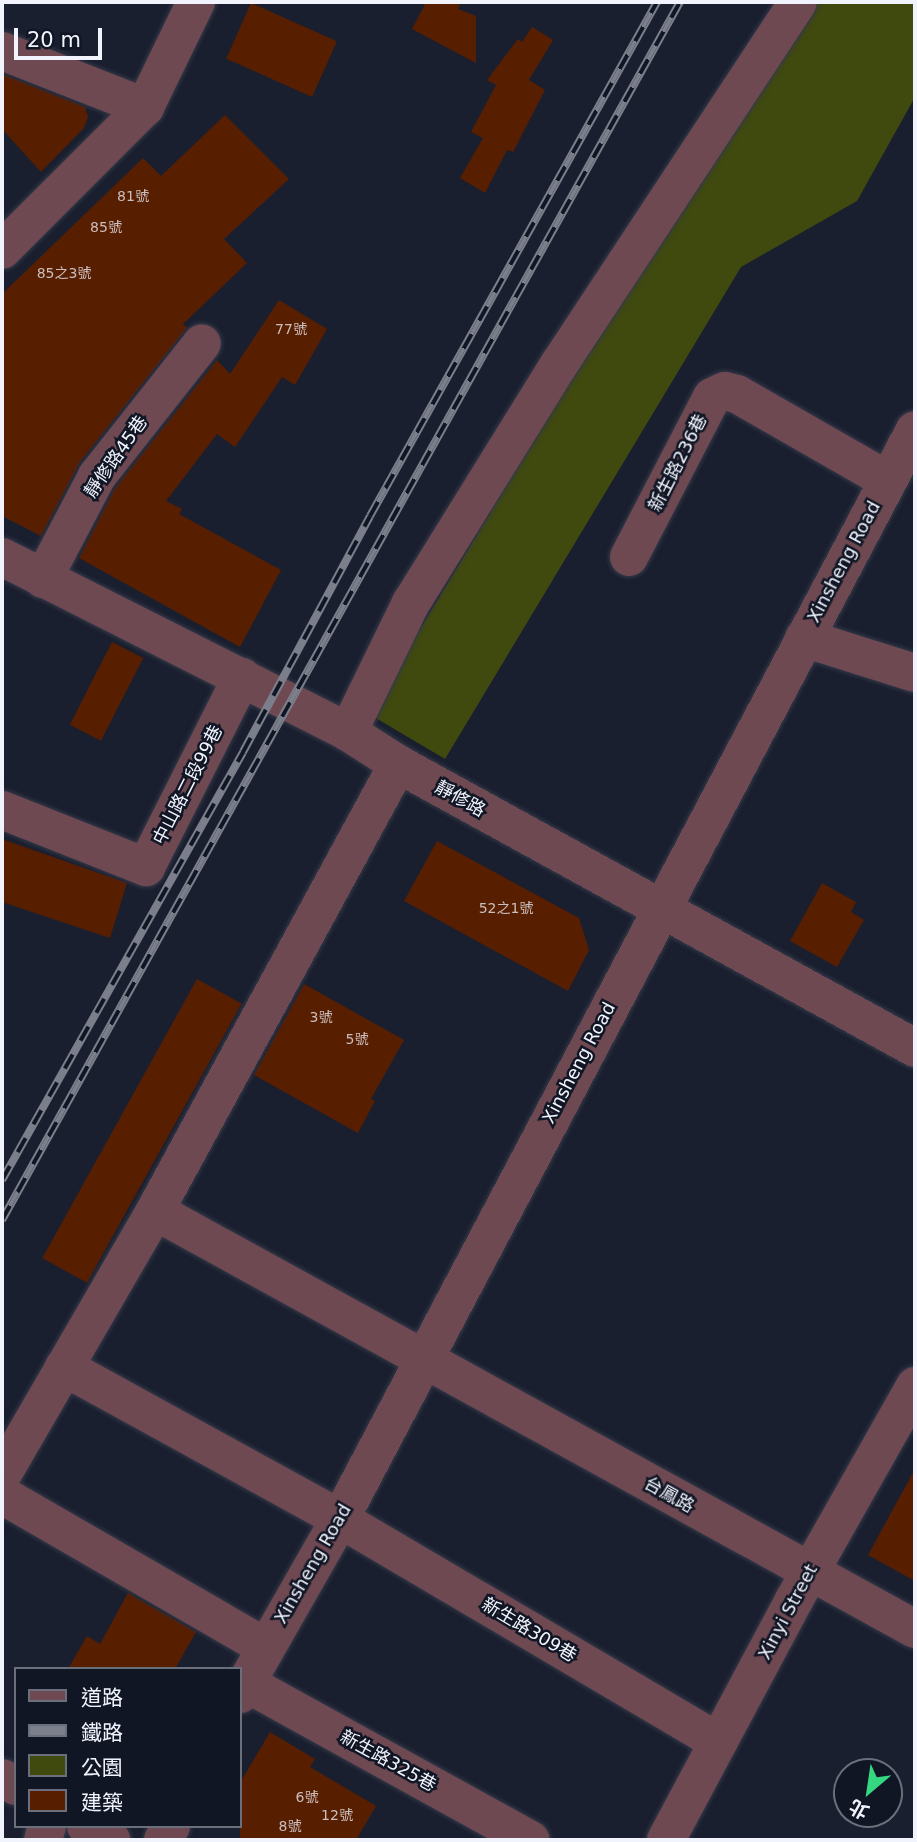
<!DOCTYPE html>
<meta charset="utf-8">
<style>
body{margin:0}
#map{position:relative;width:917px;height:1842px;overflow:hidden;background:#1a1f2f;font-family:"DejaVu Sans","Noto Sans TC",sans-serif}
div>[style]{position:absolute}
.green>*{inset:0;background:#404a0f}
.building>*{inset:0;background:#581e00;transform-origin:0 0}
.roads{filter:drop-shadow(0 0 2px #343948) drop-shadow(0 0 2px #343948)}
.minor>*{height:38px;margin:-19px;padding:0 19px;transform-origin:19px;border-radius:19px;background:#6f4952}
.rail>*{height:8px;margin-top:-4px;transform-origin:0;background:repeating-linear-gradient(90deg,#111625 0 16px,#7b7f8c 0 32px);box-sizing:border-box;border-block:2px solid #7b7f8c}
span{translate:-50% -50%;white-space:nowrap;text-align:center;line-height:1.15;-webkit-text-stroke:5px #111625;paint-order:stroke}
.number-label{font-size:14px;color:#cbbebe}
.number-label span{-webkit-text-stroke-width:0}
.street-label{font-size:18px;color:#f1f4fd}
.frame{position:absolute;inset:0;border:4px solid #f1f4fd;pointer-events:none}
.legend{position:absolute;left:14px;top:1667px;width:228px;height:161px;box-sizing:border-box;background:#111625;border:2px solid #6b6f7b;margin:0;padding:9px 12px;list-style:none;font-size:21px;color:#f1f4fd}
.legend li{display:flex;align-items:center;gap:14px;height:35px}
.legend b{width:35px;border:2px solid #6b6f7b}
.north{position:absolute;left:833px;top:1758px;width:70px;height:70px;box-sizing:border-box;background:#111625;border:2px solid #6b6f7b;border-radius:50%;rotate:209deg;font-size:19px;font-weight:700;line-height:28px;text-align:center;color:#f1f4fd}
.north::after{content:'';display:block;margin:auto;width:24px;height:32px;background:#35d881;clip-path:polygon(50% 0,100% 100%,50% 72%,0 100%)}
.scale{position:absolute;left:14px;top:28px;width:88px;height:32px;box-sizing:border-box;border:4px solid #f1f4fd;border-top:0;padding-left:9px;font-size:21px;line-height:24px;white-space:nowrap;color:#f1f4fd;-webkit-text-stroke:5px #111625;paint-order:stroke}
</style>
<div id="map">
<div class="green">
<i style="clip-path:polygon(818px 2px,915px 2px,915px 97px,857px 201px,741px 267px,445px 759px,369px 714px,564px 390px)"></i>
</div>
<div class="building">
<i style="clip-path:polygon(426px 2px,461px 2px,458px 9px,476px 16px,476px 63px,412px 29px)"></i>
<i style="left:251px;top:3px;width:94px;height:61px;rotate:24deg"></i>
<i style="clip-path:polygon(532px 27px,553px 40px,529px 80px,545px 90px,513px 152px,507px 150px,485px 193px,460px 178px,483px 138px,471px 132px,496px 85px,487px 80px,518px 39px,522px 42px)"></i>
<i style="clip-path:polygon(2px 74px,85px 107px,88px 117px,84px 128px,41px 172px,2px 129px)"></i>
<i style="clip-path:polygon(225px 115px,289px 179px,224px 239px,247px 263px,183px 324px,187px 328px,80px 462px,41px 536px,2px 516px,2px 294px,143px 158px,161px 176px)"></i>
<i style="clip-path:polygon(279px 300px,327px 329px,295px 385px,282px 377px,235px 447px,217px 434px,166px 501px,182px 509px,179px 514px,281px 570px,240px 647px,79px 558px,115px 488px,217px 360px,230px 374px)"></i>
<i style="left:112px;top:642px;width:35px;height:93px;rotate:27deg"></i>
<i style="clip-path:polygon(2px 839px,127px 883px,110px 938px,2px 902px)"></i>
<i style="clip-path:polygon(437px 841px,579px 918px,589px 950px,568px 991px,404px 901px)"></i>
<i style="clip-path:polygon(822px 883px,856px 902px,851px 912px,864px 920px,837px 967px,790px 941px)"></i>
<i style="left:197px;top:979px;width:51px;height:319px;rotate:29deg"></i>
<i style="clip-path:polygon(304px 984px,404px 1040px,371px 1099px,375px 1101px,358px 1133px,254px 1075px)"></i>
<i style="clip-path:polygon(915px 1469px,915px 1581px,868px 1555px)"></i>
<i style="clip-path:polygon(128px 1593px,196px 1632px,175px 1669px,68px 1669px,87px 1636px,100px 1644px)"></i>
<i style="clip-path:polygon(270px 1732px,315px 1759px,310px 1767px,376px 1806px,356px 1840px,240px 1840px,240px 1783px)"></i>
</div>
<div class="roads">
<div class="minor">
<i style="left:2px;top:51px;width:154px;rotate:21.4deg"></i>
<i style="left:2px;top:250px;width:202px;rotate:-45deg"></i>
<i style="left:145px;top:107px;width:117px;rotate:-64.1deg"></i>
<i style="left:2px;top:557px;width:388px;rotate:26.8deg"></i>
<i style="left:348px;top:732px;width:59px;rotate:32.6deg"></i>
<i style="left:398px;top:764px;width:590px;rotate:28.78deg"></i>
<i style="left:629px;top:557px;width:180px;rotate:-62.6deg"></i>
<i style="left:712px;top:397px;width:14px;rotate:-25deg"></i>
<i style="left:725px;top:391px;width:12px;rotate:14deg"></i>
<i style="left:737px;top:394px;width:173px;rotate:29.8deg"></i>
<i style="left:43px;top:579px;width:116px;rotate:-62.3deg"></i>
<i style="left:97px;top:476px;width:169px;rotate:-51.7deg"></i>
<i style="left:804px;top:638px;width:116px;rotate:17.5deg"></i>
<i style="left:348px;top:732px;width:144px;rotate:-64deg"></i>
<i style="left:411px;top:603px;width:282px;rotate:-58.2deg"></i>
<i style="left:560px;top:363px;width:432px;rotate:-56.6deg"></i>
<i style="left:2px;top:810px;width:155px;rotate:21.6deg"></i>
<i style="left:146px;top:867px;width:213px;rotate:-63.2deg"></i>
<i style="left:155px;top:1211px;width:867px;rotate:28.81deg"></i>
<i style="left:64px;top:1367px;width:315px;rotate:28.8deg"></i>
<i style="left:340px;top:1519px;width:439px;rotate:30.5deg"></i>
<i style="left:2px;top:1475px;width:305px;rotate:-59.9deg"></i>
<i style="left:155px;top:1211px;width:509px;rotate:-61.47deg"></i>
<i style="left:2px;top:1495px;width:304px;rotate:30deg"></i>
<i style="left:246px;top:1683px;width:325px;rotate:28.9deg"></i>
<i style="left:240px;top:1694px;width:202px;rotate:-60.3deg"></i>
<i style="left:340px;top:1519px;width:1231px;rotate:-62.17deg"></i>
<i style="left:2px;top:1778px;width:16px;rotate:30deg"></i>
<i style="left:86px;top:1826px;width:29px;rotate:29deg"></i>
<i style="left:43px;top:1840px;width:15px;rotate:-74deg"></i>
<i style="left:163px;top:1840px;width:16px;rotate:-60deg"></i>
<i style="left:666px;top:1840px;width:272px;rotate:-61.9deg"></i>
<i style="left:794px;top:1600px;width:246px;rotate:-60.5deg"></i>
</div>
</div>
<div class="rail">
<i style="left:2px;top:1180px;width:491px;rotate:-60.6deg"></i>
<i style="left:243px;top:752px;width:268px;rotate:-61.7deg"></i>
<i style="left:370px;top:516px;width:589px;rotate:-60.82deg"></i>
<i style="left:2px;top:1220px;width:1394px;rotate:-60.9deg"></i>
</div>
<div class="number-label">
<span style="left:133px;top:196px">81號</span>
<span style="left:106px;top:227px">85號</span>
<span style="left:64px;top:273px">85之3號</span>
<span style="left:291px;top:329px">77號</span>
<span style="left:506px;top:908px">52之1號</span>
<span style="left:321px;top:1017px">3號</span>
<span style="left:357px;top:1039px">5號</span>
<span style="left:307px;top:1797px">6號</span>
<span style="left:337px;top:1815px">12號</span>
<span style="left:290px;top:1826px">8號</span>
</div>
<div class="street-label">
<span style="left:116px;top:457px;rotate:-55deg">靜修路45巷</span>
<span style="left:678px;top:463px;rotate:-63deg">新生路236巷</span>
<span style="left:844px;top:562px;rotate:-62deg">Xinsheng Road</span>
<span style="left:188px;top:785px;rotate:-63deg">中山路二段99巷</span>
<span style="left:460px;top:799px;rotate:29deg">靜修路</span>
<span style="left:579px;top:1063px;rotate:-62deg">Xinsheng Road</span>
<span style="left:669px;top:1495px;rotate:29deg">台鳳路</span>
<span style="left:313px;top:1564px;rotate:-60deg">Xinsheng Road</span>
<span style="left:788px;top:1612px;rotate:-62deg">Xinyi Street</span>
<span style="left:529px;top:1630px;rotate:31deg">新生路309巷</span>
<span style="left:388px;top:1761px;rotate:29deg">新生路325巷</span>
</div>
<div class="frame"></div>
<ul class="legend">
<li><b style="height:9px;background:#6f4952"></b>道路</li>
<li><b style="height:9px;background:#7b7f8c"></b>鐵路</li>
<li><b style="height:19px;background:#404a0f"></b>公園</li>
<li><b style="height:19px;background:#581e00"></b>建築</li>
</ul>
<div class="north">北</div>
<div class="scale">20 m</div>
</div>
